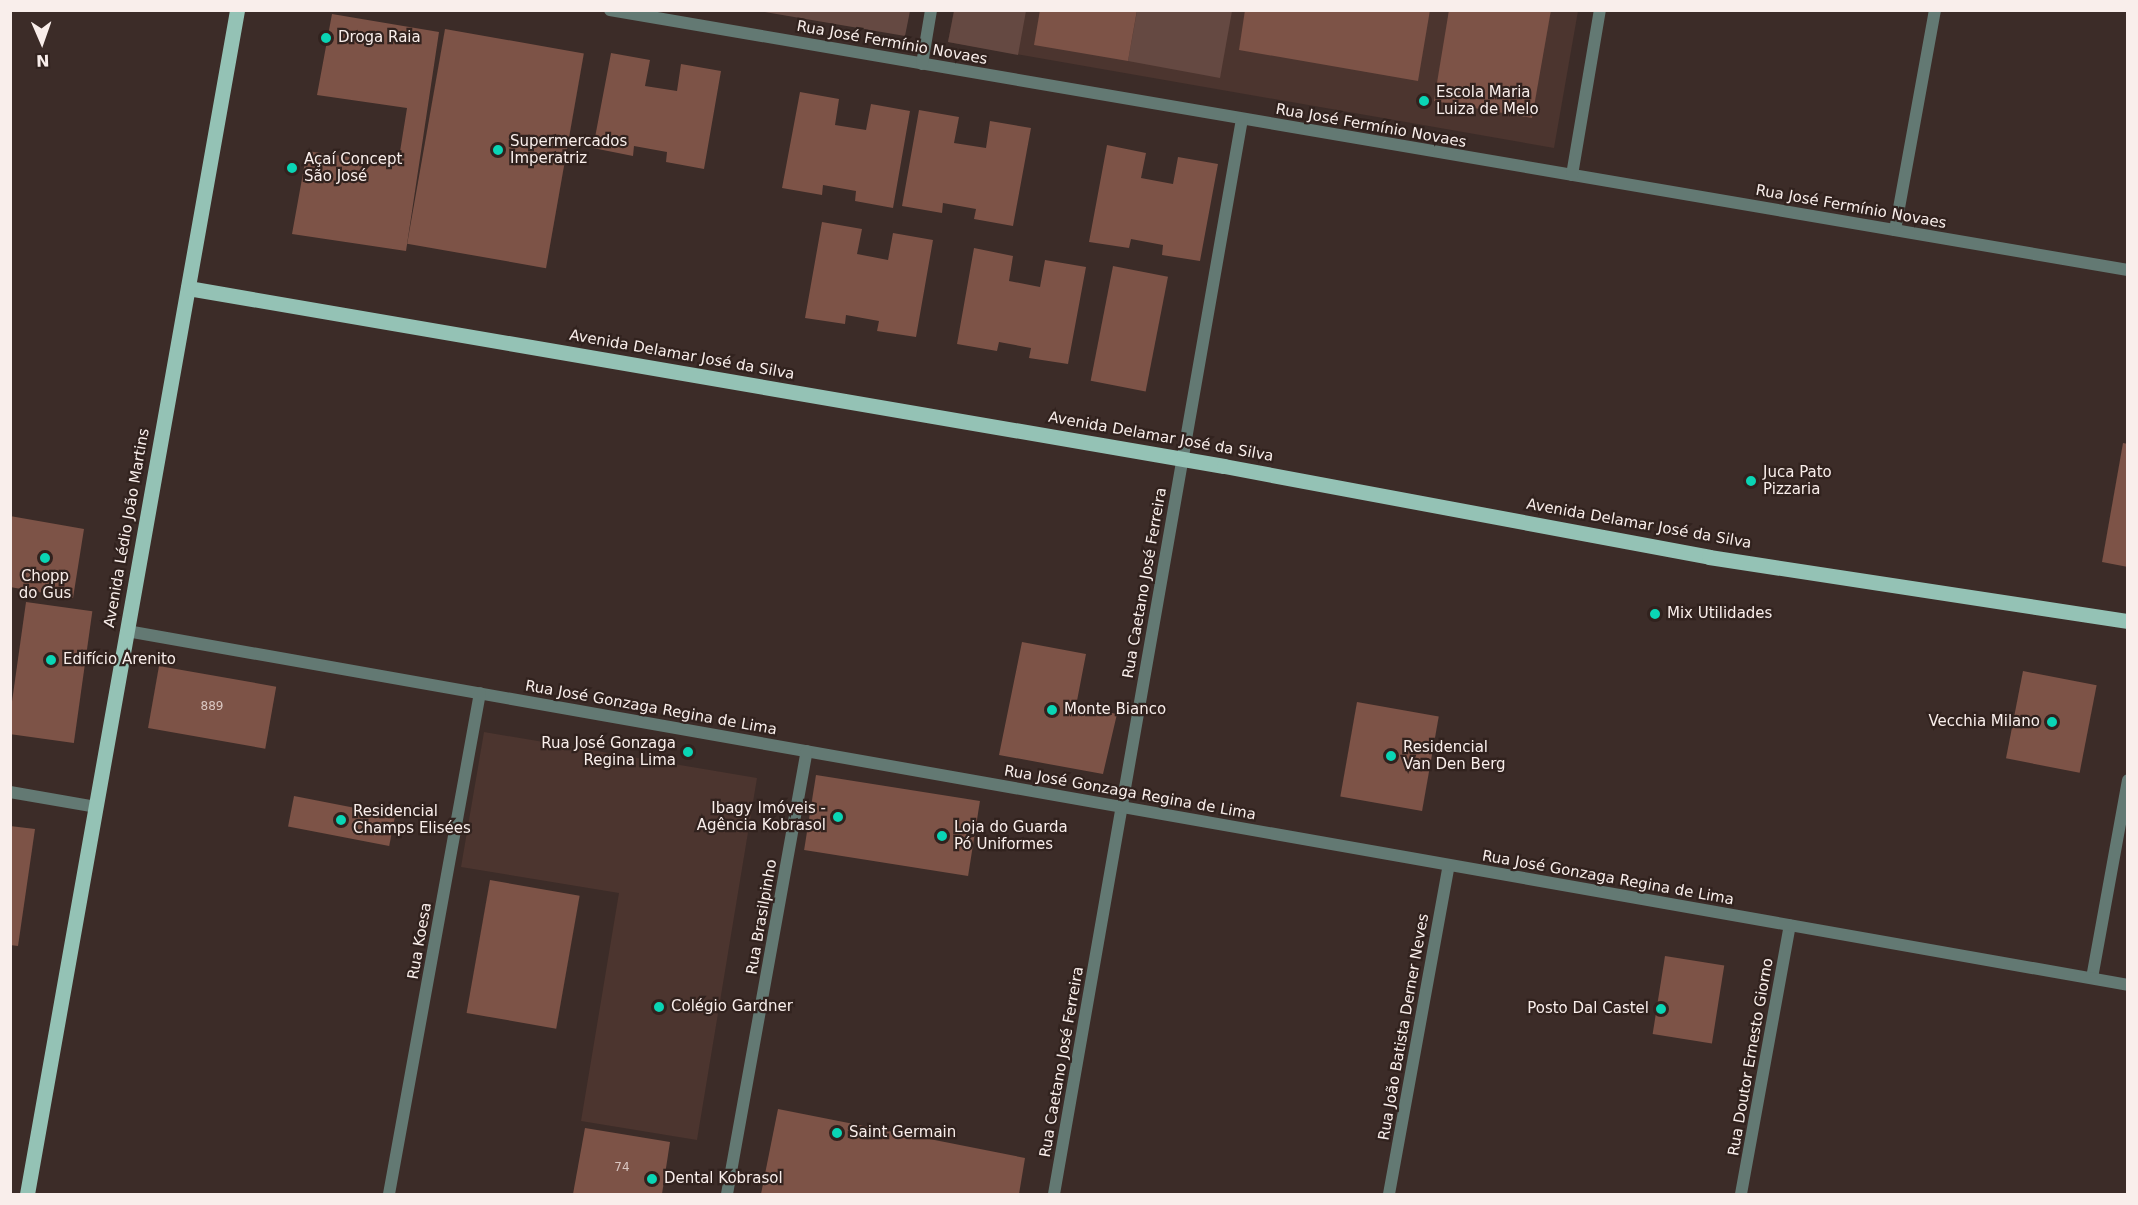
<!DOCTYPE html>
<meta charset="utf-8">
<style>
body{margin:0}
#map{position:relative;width:2138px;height:1205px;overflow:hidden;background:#3c2c28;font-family:"DejaVu Sans",sans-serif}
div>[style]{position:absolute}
.built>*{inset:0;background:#4c352f}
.green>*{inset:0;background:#654942}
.building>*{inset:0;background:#7d5347;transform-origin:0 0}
.minor>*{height:12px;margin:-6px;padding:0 6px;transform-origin:6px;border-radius:6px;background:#637973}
.tertiary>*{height:12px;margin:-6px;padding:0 6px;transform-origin:6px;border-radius:6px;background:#637973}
.primary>*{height:15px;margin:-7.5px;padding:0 7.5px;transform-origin:7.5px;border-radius:7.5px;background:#94c2b5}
.dots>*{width:16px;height:16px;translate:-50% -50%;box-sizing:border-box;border:3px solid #31221e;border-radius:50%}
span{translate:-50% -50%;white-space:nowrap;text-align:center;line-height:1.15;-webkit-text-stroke:4.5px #31221e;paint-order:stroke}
.number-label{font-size:12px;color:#dac7c2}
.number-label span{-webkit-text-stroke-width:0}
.poi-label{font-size:15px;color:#f9eeeb}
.left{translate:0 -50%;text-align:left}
.right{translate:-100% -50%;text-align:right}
.street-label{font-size:15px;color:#f9eeeb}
.frame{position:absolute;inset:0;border:12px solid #f9eeeb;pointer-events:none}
.north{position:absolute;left:12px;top:12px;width:60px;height:60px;-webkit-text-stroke:4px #31221e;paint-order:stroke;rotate:178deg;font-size:16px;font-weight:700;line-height:24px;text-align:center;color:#f9eeeb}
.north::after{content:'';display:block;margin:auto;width:21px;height:27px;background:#f9eeeb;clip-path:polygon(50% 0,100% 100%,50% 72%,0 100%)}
</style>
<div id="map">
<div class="built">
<i style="clip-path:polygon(954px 11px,1578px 11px,1554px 148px,948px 42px)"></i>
<i style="clip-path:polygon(484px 732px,757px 778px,697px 1140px,581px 1121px,619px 893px,461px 867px)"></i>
</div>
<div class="green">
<i style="clip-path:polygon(759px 11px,910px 11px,905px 36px)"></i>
<i style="clip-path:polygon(954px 11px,1026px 11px,1018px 55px,948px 42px)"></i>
<i style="clip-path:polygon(1137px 11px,1232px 11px,1220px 78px,1128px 61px)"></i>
</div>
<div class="building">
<i style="clip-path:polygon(1040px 10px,1137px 10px,1128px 61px,1034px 45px)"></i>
<i style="clip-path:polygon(1245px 10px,1430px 10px,1418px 81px,1239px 50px)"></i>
<i style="clip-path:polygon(1449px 10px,1551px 10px,1532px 118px,1434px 101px)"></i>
<i style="clip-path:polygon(332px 14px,439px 32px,406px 251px,292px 234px,307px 151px,398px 164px,407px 108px,317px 95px)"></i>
<i style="left:445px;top:29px;width:141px;height:218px;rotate:10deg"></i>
<i style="clip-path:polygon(611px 53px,650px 60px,645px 86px,677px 91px,681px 64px,721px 71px,704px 169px,666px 162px,667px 152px,634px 146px,633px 156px,593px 148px)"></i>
<i style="clip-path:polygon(800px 92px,839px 99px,835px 125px,866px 130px,871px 104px,910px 111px,893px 208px,855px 201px,856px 191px,823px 185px,822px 195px,782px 188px)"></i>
<i style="clip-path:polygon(919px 110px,959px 117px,954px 143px,986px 148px,990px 121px,1031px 128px,1013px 226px,974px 219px,976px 209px,943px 203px,942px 213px,902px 206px)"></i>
<i style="clip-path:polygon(1107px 145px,1146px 153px,1141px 178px,1173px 184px,1178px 157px,1218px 164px,1200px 261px,1162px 255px,1163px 245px,1131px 239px,1129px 248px,1089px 242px)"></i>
<i style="clip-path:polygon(822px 222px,862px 229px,857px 254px,888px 260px,893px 233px,933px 240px,916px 337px,877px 331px,879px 321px,846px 315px,845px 324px,805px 318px)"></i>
<i style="clip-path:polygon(974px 248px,1013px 256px,1009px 281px,1040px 287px,1045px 260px,1086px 267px,1068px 364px,1029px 358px,1031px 348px,999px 342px,997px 351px,957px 344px)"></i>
<i style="left:1113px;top:266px;width:56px;height:117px;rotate:11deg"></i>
<i style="clip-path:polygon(2123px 443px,2128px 444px,2128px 567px,2102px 562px)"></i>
<i style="clip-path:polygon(10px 516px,84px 529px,73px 598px,10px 587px)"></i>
<i style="left:26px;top:602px;width:67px;height:133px;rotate:8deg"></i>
<i style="clip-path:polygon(1022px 642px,1086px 654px,1076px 706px,1117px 714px,1103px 774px,999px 755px)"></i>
<i style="left:159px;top:666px;width:119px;height:63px;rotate:10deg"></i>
<i style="left:2023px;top:671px;width:75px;height:89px;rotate:11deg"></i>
<i style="left:1357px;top:702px;width:83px;height:96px;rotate:10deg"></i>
<i style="left:816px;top:775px;width:166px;height:76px;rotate:9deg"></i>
<i style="left:294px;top:796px;width:103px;height:31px;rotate:11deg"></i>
<i style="clip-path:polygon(10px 826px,35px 829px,18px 946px,10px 945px)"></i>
<i style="left:490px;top:880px;width:91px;height:135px;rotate:10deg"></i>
<i style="left:1665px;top:956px;width:60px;height:79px;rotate:9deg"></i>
<i style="clip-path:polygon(778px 1109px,1025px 1158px,1019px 1194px,761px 1194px)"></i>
<i style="clip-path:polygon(585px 1128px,670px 1142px,662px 1194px,573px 1194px)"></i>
</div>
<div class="minor">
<i style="left:610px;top:10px;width:1540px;rotate:9.72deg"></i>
<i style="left:922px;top:64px;width:55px;rotate:-80.5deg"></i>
<i style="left:1572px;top:175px;width:167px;rotate:-80.4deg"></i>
<i style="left:1895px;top:230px;width:224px;rotate:-79.7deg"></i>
<i style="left:2092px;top:978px;width:201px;rotate:-79.7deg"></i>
<i style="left:1054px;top:1194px;width:1091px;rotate:-80.08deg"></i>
<i style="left:1389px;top:1194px;width:334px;rotate:-79.7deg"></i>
<i style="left:1741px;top:1194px;width:273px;rotate:-79.7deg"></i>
</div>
<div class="tertiary">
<i style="left:127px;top:631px;width:2032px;rotate:10.03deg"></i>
<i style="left:10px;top:792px;width:87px;rotate:9.9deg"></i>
<i style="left:389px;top:1194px;width:509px;rotate:-79.71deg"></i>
<i style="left:727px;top:1194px;width:450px;rotate:-79.8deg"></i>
</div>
<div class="primary">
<i style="left:188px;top:288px;width:1051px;rotate:9.75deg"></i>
<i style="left:1224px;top:466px;width:493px;rotate:10.6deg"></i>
<i style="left:1709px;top:557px;width:424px;rotate:8.7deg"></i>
<i style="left:27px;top:1194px;width:1202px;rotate:-79.94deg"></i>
</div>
<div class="dots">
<i style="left:326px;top:38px;background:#0ad5b5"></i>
<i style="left:1424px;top:101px;background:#0ad5b5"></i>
<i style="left:498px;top:150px;background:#0ad5b5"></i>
<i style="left:292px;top:168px;background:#0ad5b5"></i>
<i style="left:1751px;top:481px;background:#0ad5b5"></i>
<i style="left:45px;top:558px;background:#0ad5b5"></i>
<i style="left:1655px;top:614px;background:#0ad5b5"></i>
<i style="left:51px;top:660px;background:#0ad5b5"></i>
<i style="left:1052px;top:710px;background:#0ad5b5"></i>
<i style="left:2052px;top:722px;background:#0ad5b5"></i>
<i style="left:688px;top:752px;background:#0ad5b5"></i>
<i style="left:1391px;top:756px;background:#0ad5b5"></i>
<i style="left:838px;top:817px;background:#0ad5b5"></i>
<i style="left:341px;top:820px;background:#0ad5b5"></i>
<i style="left:942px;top:836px;background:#0ad5b5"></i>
<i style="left:659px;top:1007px;background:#0ad5b5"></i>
<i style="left:1661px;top:1009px;background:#0ad5b5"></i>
<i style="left:837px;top:1133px;background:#0ad5b5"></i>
<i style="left:652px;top:1179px;background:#0ad5b5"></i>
</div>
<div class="number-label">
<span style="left:212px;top:707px">889</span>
<span style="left:622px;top:1168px">74</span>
</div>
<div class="poi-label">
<span class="left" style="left:338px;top:38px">Droga Raia</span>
<span class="left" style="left:1436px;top:101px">Escola Maria<br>Luiza de Melo</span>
<span class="left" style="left:510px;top:150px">Supermercados<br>Imperatriz</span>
<span class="left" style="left:304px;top:168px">Açaí Concept<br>São José</span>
<span class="left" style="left:1763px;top:481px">Juca Pato<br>Pizzaria</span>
<span style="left:45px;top:585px">Chopp<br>do Gus</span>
<span class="left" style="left:1667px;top:614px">Mix Utilidades</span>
<span class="left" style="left:63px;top:660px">Edifício Arenito</span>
<span class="left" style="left:1064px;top:710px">Monte Bianco</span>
<span class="right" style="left:2040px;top:722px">Vecchia Milano</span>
<span class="right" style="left:676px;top:752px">Rua José Gonzaga<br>Regina Lima</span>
<span class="left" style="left:1403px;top:756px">Residencial<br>Van Den Berg</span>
<span class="right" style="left:826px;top:817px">Ibagy Imóveis -<br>Agência Kobrasol</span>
<span class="left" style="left:353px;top:820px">Residencial<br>Champs Elisées</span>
<span class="left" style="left:954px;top:836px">Loja do Guarda<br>Pó Uniformes</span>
<span class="left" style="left:671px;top:1007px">Colégio Gardner</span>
<span class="right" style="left:1649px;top:1009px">Posto Dal Castel</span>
<span class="left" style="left:849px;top:1133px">Saint Germain</span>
<span class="left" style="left:664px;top:1179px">Dental Kobrasol</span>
</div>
<div class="street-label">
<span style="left:892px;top:43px;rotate:10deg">Rua José Fermínio Novaes</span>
<span style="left:1371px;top:126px;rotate:10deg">Rua José Fermínio Novaes</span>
<span style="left:1851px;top:207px;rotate:10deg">Rua José Fermínio Novaes</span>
<span style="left:682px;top:355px;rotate:10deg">Avenida Delamar José da Silva</span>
<span style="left:1161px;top:437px;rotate:10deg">Avenida Delamar José da Silva</span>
<span style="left:1639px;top:524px;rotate:10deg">Avenida Delamar José da Silva</span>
<span style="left:127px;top:528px;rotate:-80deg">Avenida Lédio João Martins</span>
<span style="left:1145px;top:583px;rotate:-80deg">Rua Caetano José Ferreira</span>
<span style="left:651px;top:708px;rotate:10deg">Rua José Gonzaga Regina de Lima</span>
<span style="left:1130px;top:793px;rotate:10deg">Rua José Gonzaga Regina de Lima</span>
<span style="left:1608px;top:878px;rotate:10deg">Rua José Gonzaga Regina de Lima</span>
<span style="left:762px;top:917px;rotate:-80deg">Rua Brasilpinho</span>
<span style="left:420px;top:941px;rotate:-80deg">Rua Koesa</span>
<span style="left:1404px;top:1027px;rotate:-80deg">Rua João Batista Derner Neves</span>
<span style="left:1751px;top:1057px;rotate:-80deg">Rua Doutor Ernesto Giorno</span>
<span style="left:1062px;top:1062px;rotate:-80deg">Rua Caetano José Ferreira</span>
</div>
<div class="frame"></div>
<div class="north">N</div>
</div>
